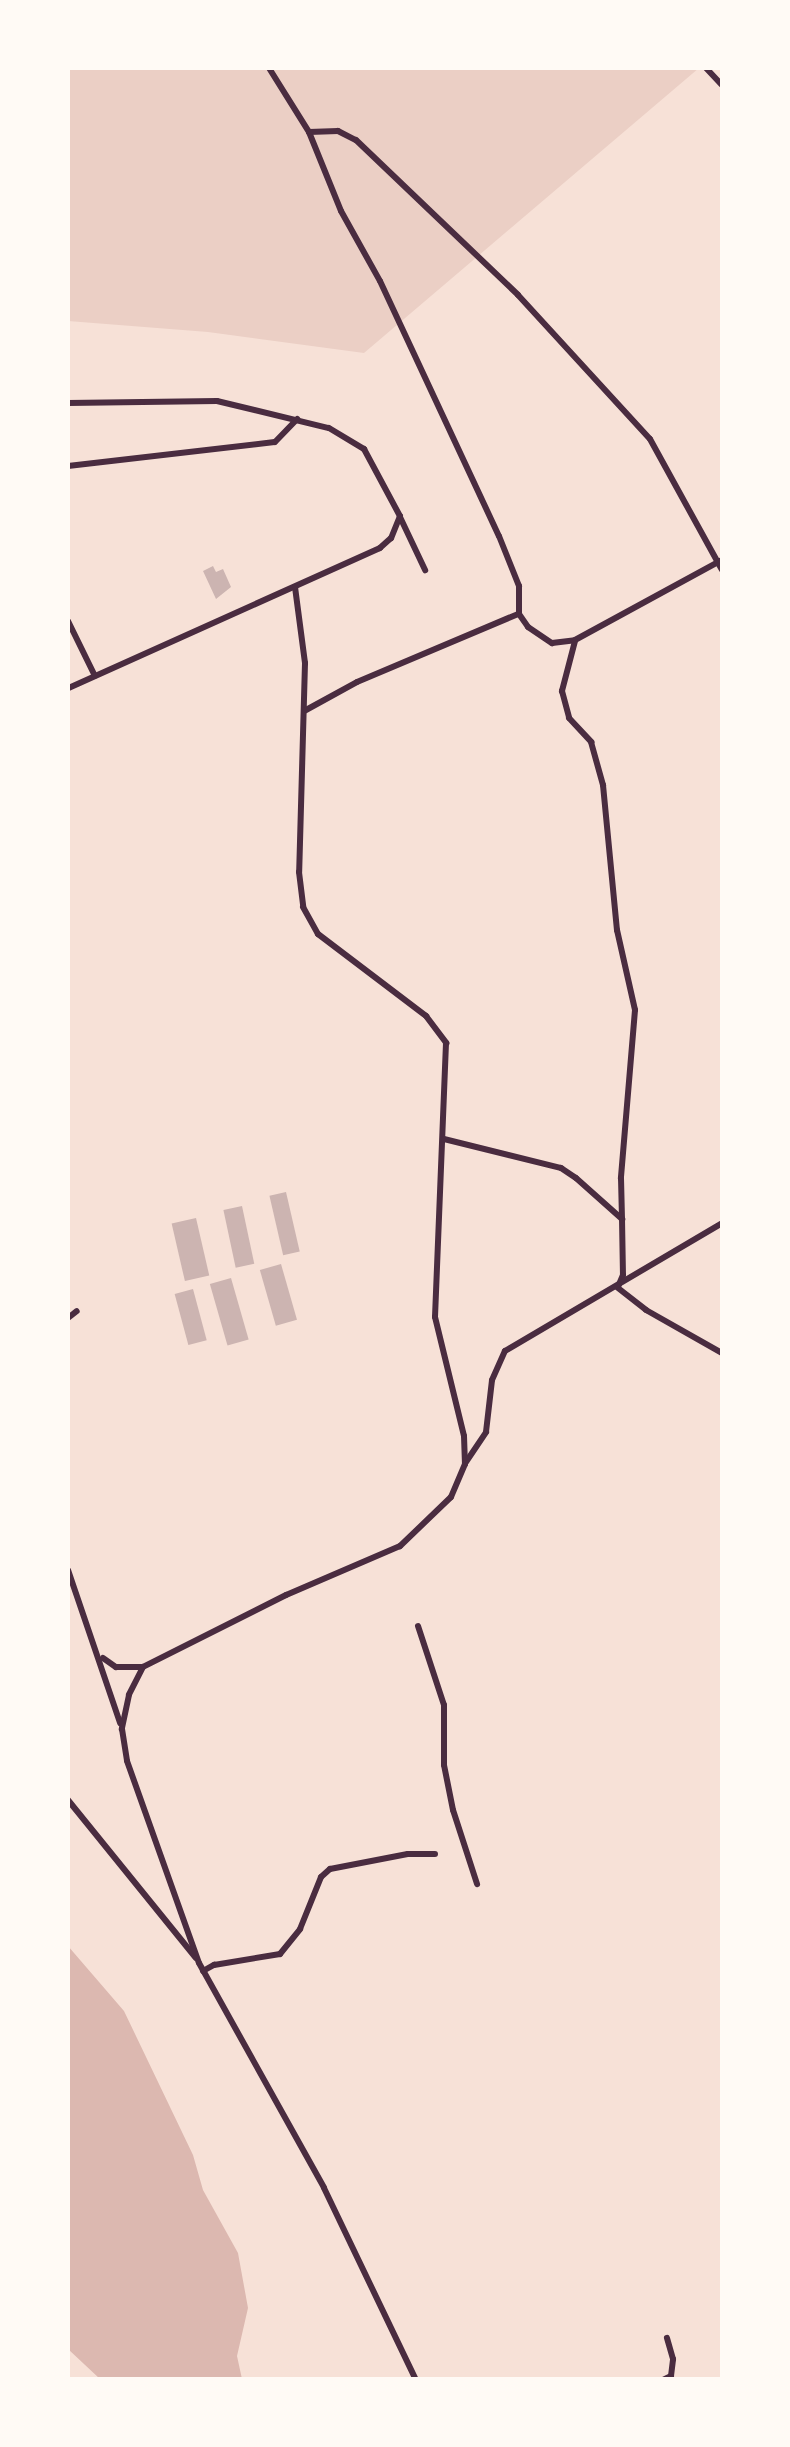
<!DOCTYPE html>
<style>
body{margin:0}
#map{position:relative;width:790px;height:2447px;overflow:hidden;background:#f7e1d7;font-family:"Noto Sans",sans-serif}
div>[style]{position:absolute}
.green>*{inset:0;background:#ebcfc5}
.water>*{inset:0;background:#dcb8b0}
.building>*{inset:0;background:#ccb4b1;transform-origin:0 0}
.minor>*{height:6px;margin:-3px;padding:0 3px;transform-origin:3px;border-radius:3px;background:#4a2c40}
span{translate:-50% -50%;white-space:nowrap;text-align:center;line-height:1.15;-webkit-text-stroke:10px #fffaf5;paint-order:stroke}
.frame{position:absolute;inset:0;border:70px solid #fffaf5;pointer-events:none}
</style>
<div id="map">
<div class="green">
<i style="clip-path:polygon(68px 68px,699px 68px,364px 353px,208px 332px,68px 321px)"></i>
</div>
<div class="water">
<i style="clip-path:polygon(68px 1946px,124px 2011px,193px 2155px,203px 2190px,238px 2253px,248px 2308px,237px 2356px,242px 2379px,100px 2379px,68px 2349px)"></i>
</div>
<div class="building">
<i style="clip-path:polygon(213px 566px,216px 572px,223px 569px,231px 587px,216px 599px,203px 571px)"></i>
<i style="left:286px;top:1192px;width:61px;height:17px;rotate:77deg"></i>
<i style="left:242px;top:1206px;width:59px;height:19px;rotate:78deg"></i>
<i style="left:196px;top:1218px;width:59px;height:25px;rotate:77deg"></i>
<i style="left:281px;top:1264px;width:58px;height:22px;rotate:74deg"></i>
<i style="left:231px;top:1278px;width:64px;height:22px;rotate:74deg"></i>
<i style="left:193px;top:1289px;width:53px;height:19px;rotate:75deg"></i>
</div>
<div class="minor">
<i style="left:269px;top:68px;width:75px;rotate:58deg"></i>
<i style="left:309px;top:132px;width:85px;rotate:67.9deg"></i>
<i style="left:341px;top:211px;width:80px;rotate:60.9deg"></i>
<i style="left:380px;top:281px;width:281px;rotate:65deg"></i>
<i style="left:499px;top:536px;width:54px;rotate:68.2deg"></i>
<i style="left:519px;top:586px;width:28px;rotate:90deg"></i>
<i style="left:519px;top:614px;width:16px;rotate:55deg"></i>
<i style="left:528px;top:627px;width:29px;rotate:34deg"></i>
<i style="left:552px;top:643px;width:23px;rotate:-7deg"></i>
<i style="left:575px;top:640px;width:167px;rotate:-28.6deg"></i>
<i style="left:706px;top:68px;width:23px;rotate:47deg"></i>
<i style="left:309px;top:132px;width:29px;rotate:-2deg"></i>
<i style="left:338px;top:131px;width:20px;rotate:27deg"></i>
<i style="left:356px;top:140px;width:224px;rotate:43.7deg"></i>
<i style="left:518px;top:295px;width:195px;rotate:47.5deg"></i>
<i style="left:650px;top:439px;width:149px;rotate:61.2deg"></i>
<i style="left:68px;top:403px;width:149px;rotate:-0.8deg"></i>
<i style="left:217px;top:401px;width:115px;rotate:13.6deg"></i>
<i style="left:329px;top:428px;width:41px;rotate:31deg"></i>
<i style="left:364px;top:449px;width:76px;rotate:61.8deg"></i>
<i style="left:400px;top:516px;width:24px;rotate:112deg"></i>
<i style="left:391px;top:538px;width:15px;rotate:138deg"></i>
<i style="left:380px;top:548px;width:342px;rotate:155.8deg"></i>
<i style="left:68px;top:466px;width:208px;rotate:-6.6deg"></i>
<i style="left:275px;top:442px;width:32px;rotate:-46deg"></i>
<i style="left:400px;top:517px;width:59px;rotate:64.7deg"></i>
<i style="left:295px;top:587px;width:77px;rotate:82.5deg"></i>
<i style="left:305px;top:663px;width:209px;rotate:91.6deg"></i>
<i style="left:299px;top:872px;width:35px;rotate:83deg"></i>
<i style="left:303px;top:907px;width:31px;rotate:61deg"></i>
<i style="left:318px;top:934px;width:136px;rotate:37.2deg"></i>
<i style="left:426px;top:1016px;width:34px;rotate:53deg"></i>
<i style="left:446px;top:1043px;width:274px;rotate:92.3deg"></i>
<i style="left:435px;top:1317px;width:122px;rotate:76.3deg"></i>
<i style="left:464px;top:1436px;width:28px;rotate:88deg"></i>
<i style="left:465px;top:1464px;width:36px;rotate:113deg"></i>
<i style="left:451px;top:1497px;width:71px;rotate:136.1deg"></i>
<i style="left:400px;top:1546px;width:124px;rotate:156.7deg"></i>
<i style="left:286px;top:1595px;width:160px;rotate:153.3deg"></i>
<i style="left:143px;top:1667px;width:31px;rotate:117deg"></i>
<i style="left:129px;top:1695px;width:35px;rotate:102deg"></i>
<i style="left:122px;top:1729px;width:32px;rotate:81deg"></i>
<i style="left:127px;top:1761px;width:214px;rotate:70.4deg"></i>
<i style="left:199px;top:1963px;width:257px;rotate:60.9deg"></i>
<i style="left:324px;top:2188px;width:213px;rotate:64.4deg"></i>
<i style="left:68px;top:621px;width:61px;rotate:63.9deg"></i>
<i style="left:575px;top:641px;width:52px;rotate:104.6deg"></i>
<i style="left:562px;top:691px;width:28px;rotate:75deg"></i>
<i style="left:569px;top:718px;width:33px;rotate:47deg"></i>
<i style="left:591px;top:742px;width:45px;rotate:74.4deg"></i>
<i style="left:603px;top:785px;width:146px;rotate:84.5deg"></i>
<i style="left:617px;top:930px;width:82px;rotate:77.3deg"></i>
<i style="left:635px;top:1010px;width:169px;rotate:94.8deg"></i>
<i style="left:621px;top:1178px;width:41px;rotate:88.6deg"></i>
<i style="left:306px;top:710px;width:58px;rotate:-28.8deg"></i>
<i style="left:357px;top:682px;width:175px;rotate:-22.9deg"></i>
<i style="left:444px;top:1139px;width:121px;rotate:13.9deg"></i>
<i style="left:561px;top:1168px;width:18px;rotate:34deg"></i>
<i style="left:576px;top:1178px;width:62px;rotate:41.7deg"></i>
<i style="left:622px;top:1219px;width:56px;rotate:89deg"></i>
<i style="left:623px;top:1275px;width:13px;rotate:113deg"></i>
<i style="left:618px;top:1288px;width:36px;rotate:38deg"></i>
<i style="left:646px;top:1310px;width:87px;rotate:29.5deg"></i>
<i style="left:68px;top:1318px;width:11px;rotate:-38deg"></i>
<i style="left:466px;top:1462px;width:36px;rotate:-56deg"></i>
<i style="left:486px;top:1432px;width:52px;rotate:-83.4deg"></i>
<i style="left:492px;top:1380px;width:32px;rotate:-66deg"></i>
<i style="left:505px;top:1351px;width:252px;rotate:-30.5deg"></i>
<i style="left:68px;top:1570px;width:162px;rotate:71.2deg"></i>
<i style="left:418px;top:1626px;width:83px;rotate:71.8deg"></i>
<i style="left:444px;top:1705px;width:60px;rotate:90deg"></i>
<i style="left:444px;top:1765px;width:46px;rotate:78.7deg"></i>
<i style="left:453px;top:1810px;width:78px;rotate:72deg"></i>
<i style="left:103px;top:1658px;width:16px;rotate:35deg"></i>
<i style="left:116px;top:1667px;width:25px"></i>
<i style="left:68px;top:1800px;width:203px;rotate:51deg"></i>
<i style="left:203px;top:1971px;width:13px;rotate:-29deg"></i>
<i style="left:214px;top:1965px;width:67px;rotate:-9.5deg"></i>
<i style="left:280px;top:1954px;width:32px;rotate:-51deg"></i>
<i style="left:300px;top:1929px;width:56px;rotate:-68deg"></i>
<i style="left:321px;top:1877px;width:12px;rotate:-42deg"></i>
<i style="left:330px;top:1869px;width:79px;rotate:-10.9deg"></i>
<i style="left:408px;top:1854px;width:27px"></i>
<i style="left:663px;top:2380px;width:9px;rotate:-27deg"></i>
<i style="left:671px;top:2376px;width:17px;rotate:-83deg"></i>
<i style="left:673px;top:2359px;width:22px;rotate:-106deg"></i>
</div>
<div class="frame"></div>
</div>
